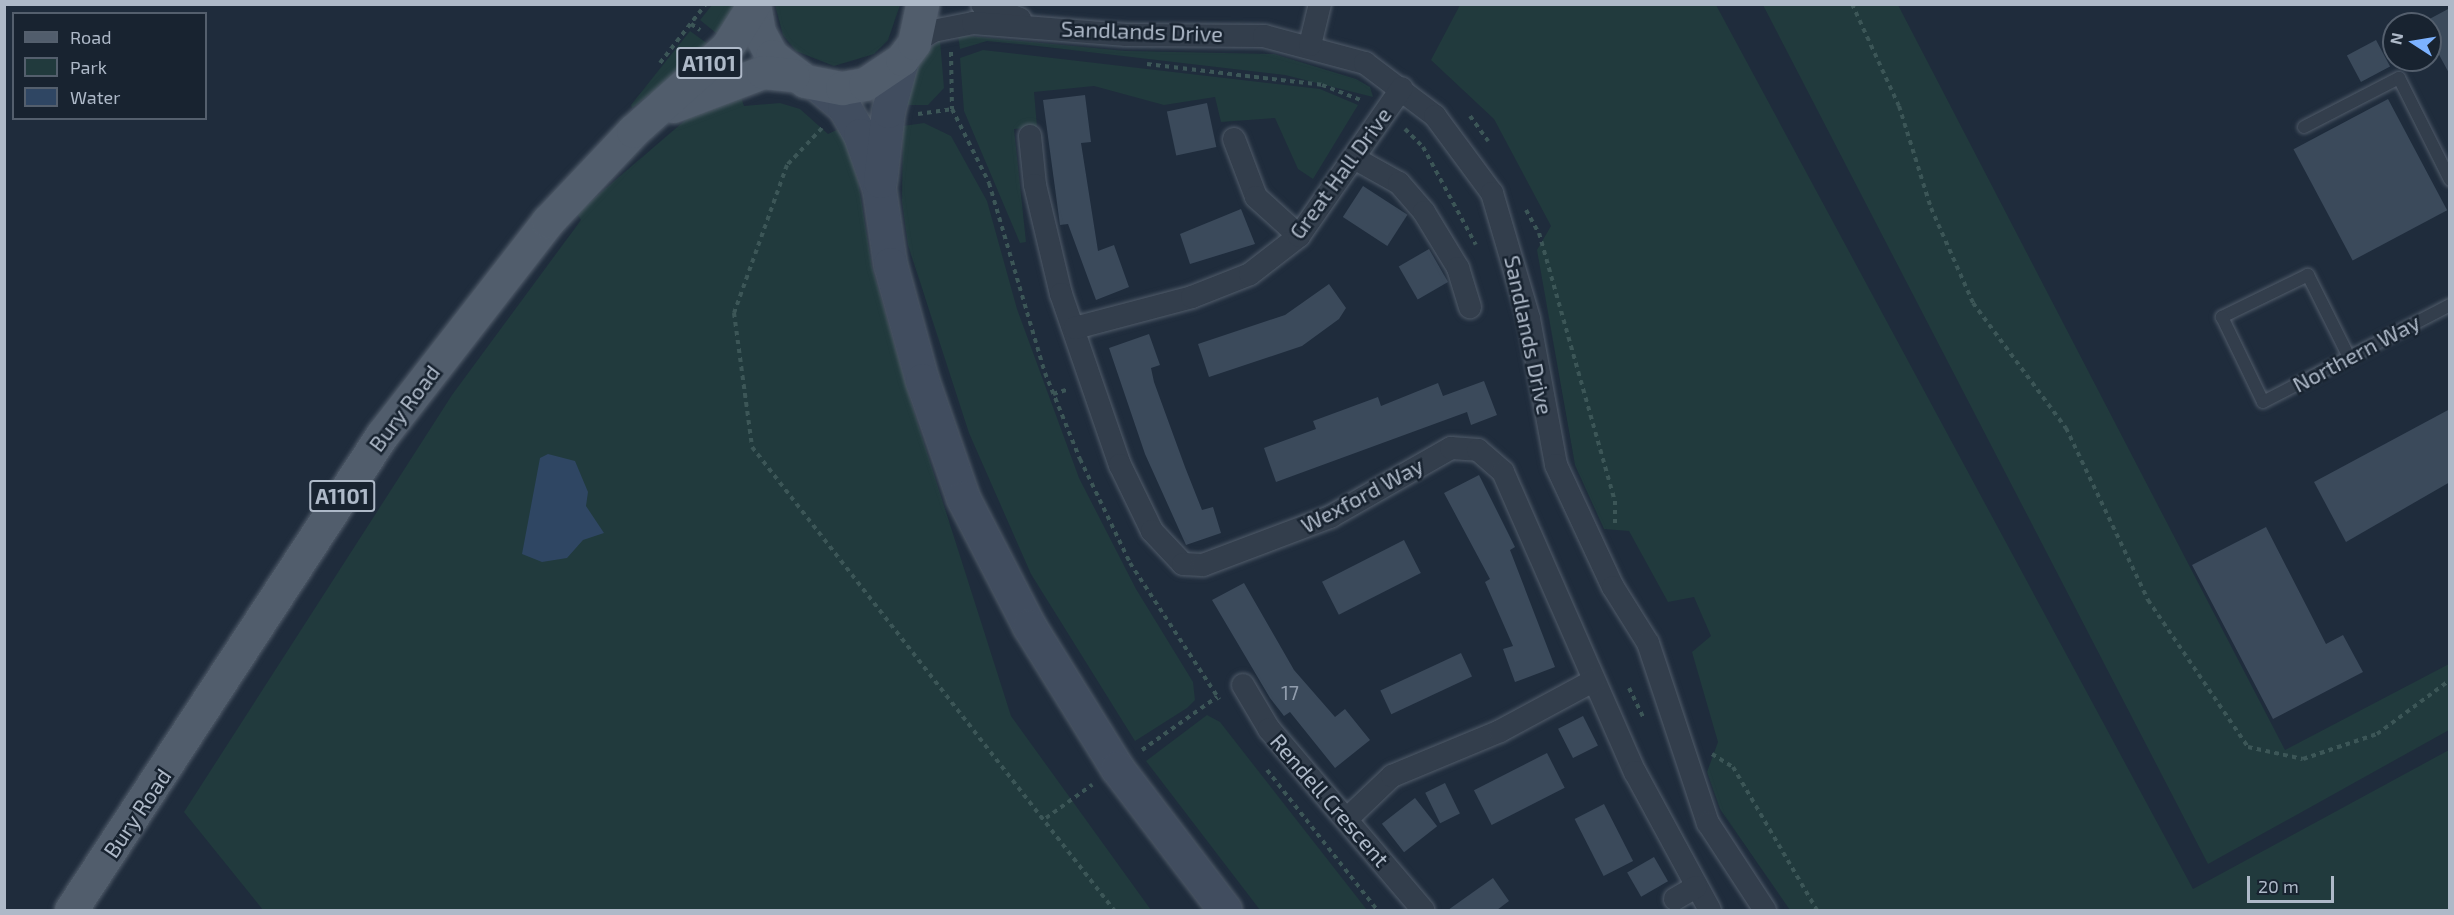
<!DOCTYPE html>
<style>
body{margin:0}
#map{position:relative;width:2454px;height:915px;overflow:hidden;background:#1f2c3c;font-family:"Exo 2",sans-serif}
div>[style]{position:absolute}
.green>*{inset:0;background:#213a3d}
.water>*{inset:0;background:#2f4663}
.building>*{inset:0;background:#3b4a5b;transform-origin:0 0}
.path>*{height:4px;margin-top:-2px;transform-origin:0;background:repeating-linear-gradient(90deg,#3c5657 0 4.5px,transparent 0 9px)}
.roads{filter:drop-shadow(0 0 2px #515c6a) drop-shadow(0 0 2px #515c6a)}
.service>*{height:12px;margin:-6px;padding:0 6px;transform-origin:6px;border-radius:6px;background:#333e4c}
.minor>*{height:22px;margin:-11px;padding:0 11px;transform-origin:11px;border-radius:11px;background:#333e4c}
.secondary>*{height:33px;margin:-16.5px;padding:0 16.5px;transform-origin:16.5px;border-radius:16.5px;background:#414d5f}
.primary>*{height:33px;margin:-16.5px;padding:0 16.5px;transform-origin:16.5px;border-radius:16.5px;background:#515d6c}
span{translate:-50% -50%;white-space:nowrap;text-align:center;line-height:1.15;-webkit-text-stroke:5px #182330;paint-order:stroke}
.number-label{font-size:20px;color:#919dad}
.number-label span{-webkit-text-stroke-width:0}
.shield-label span{padding:2px 4px;background:#182330;border:2px solid;border-radius:4px;-webkit-text-stroke-width:0}
.shield-label{font-size:21px;color:#aeb9c8;font-weight:700}
.street-label{font-size:22px;color:#aeb9c8}
.frame{position:absolute;inset:0;border:6px solid #aeb9c8;pointer-events:none}
.legend{position:absolute;left:12px;top:12px;width:195px;height:108px;box-sizing:border-box;background:#182330;border:2px solid #545f6d;margin:0;padding:8px 10px;list-style:none;font-size:18px;color:#aeb9c8}
.legend li{display:flex;align-items:center;gap:12px;height:30px}
.legend b{width:30px;border:2px solid #545f6d}
.north{position:absolute;left:2382px;top:12px;width:60px;height:60px;box-sizing:border-box;background:#182330;border:2px solid #545f6d;border-radius:50%;rotate:282deg;font-size:16px;font-weight:700;line-height:24px;text-align:center;color:#aeb9c8}
.north::after{content:'';display:block;margin:auto;width:21px;height:27px;background:#7cb2ff;clip-path:polygon(50% 0,100% 100%,50% 72%,0 100%)}
.scale{position:absolute;left:2247px;top:876px;width:87px;height:27px;box-sizing:border-box;border:3px solid #aeb9c8;border-top:0;padding-left:8px;font-size:18px;line-height:21px;white-space:nowrap;color:#aeb9c8;-webkit-text-stroke:4px #182330;paint-order:stroke}
</style>
<div id="map">
<div class="green">
<i style="clip-path:polygon(712px 5px,736px 5px,721px 37px,700px 20px)"></i>
<i style="clip-path:polygon(775px 5px,775px 4px,900px 5px,888px 40px,874px 54px,834px 66px,796px 51px,783px 35px)"></i>
<i style="clip-path:polygon(1460px 5px,1716px 5px,2193px 889px,2449px 750px,2449px 910px,1790px 910px,1720px 809px,1707px 772px,1718px 742px,1692px 652px,1711px 636px,1694px 597px,1668px 602px,1629px 531px,1604px 529px,1575px 465px,1537px 250px,1551px 226px,1494px 119px,1431px 60px)"></i>
<i style="clip-path:polygon(1763px 5px,1898px 5px,2285px 750px,2449px 664px,2449px 730px,2208px 864px)"></i>
<i style="clip-path:polygon(690px 31px,712px 47px,632px 108px,631px 105px)"></i>
<i style="clip-path:polygon(958px 35px,1126px 51px,1274px 54px,1356px 79px,1370px 87px,1373px 97px,1285px 75px,1029px 45px,987px 41px,960px 49px)"></i>
<i style="clip-path:polygon(940px 40px,944px 88px,928px 105px,902px 105px,923px 54px)"></i>
<i style="clip-path:polygon(983px 50px,1320px 89px,1358px 105px,1313px 179px,1298px 169px,1275px 118px,1221px 122px,1215px 97px,1164px 105px,1094px 86px,1034px 92px,1037px 127px,1014px 129px,1026px 242px,1020px 243px,964px 111px,960px 58px)"></i>
<i style="clip-path:polygon(739px 91px,744px 106px,780px 103px,800px 109px,828px 134px,841px 128px,858px 181px,872px 267px,910px 399px,1011px 716px,1151px 910px,263px 910px,184px 812px,452px 395px,581px 220px,577px 213px,696px 111px)"></i>
<i style="clip-path:polygon(924px 123px,951px 136px,987px 201px,1017px 309px,1079px 478px,1136px 589px,1193px 682px,1195px 700px,1187px 708px,1135px 741px,1031px 574px,969px 433px,908px 245px,902px 201px,903px 126px)"></i>
<i style="clip-path:polygon(1207px 715px,1220px 722px,1367px 910px,1260px 910px,1146px 761px)"></i>
</div>
<div class="water">
<i style="clip-path:polygon(548px 454px,575px 461px,588px 492px,586px 506px,604px 533px,583px 540px,567px 558px,542px 562px,522px 554px,540px 458px)"></i>
</div>
<div class="building">
<i style="clip-path:polygon(2450px 8px,2450px 75px,2430px 38px,2430px 24px,2422px 23px)"></i>
<i style="left:2376px;top:40px;width:30px;height:33px;rotate:62deg"></i>
<i style="clip-path:polygon(1085px 95px,1091px 142px,1081px 143px,1098px 251px,1114px 245px,1129px 287px,1096px 300px,1068px 224px,1060px 225px,1043px 100px)"></i>
<i style="left:2388px;top:99px;width:126px;height:107px;rotate:62deg"></i>
<i style="left:1207px;top:103px;width:45px;height:41px;rotate:78deg"></i>
<i style="left:1363px;top:186px;width:53px;height:37px;rotate:33deg"></i>
<i style="clip-path:polygon(1241px 209px,1255px 244px,1190px 264px,1180px 234px)"></i>
<i style="left:1429px;top:249px;width:38px;height:35px;rotate:60deg"></i>
<i style="clip-path:polygon(1329px 284px,1346px 308px,1339px 319px,1302px 346px,1209px 377px,1198px 344px,1285px 315px)"></i>
<i style="clip-path:polygon(1149px 334px,1160px 365px,1151px 368px,1154px 382px,1185px 467px,1202px 510px,1213px 507px,1221px 533px,1186px 545px,1145px 454px,1109px 348px)"></i>
<i style="clip-path:polygon(1484px 381px,1497px 415px,1471px 425px,1467px 412px,1276px 482px,1264px 448px,1316px 429px,1313px 421px,1378px 397px,1381px 406px,1438px 383px,1443px 396px)"></i>
<i style="clip-path:polygon(2450px 409px,2450px 482px,2346px 542px,2314px 482px)"></i>
<i style="clip-path:polygon(1479px 475px,1515px 547px,1510px 550px,1555px 667px,1515px 682px,1503px 649px,1513px 646px,1485px 582px,1490px 579px,1444px 493px)"></i>
<i style="clip-path:polygon(2266px 527px,2326px 644px,2343px 635px,2363px 672px,2273px 719px,2192px 565px)"></i>
<i style="left:1404px;top:540px;width:37px;height:92px;rotate:63deg"></i>
<i style="clip-path:polygon(1244px 583px,1294px 670px,1335px 717px,1345px 709px,1370px 740px,1335px 768px,1290px 712px,1284px 716px,1270px 698px,1212px 600px)"></i>
<i style="left:1461px;top:653px;width:26px;height:89px;rotate:65deg"></i>
<i style="left:1583px;top:716px;width:33px;height:28px;rotate:63deg"></i>
<i style="left:1547px;top:753px;width:39px;height:82px;rotate:63deg"></i>
<i style="left:1445px;top:783px;width:34px;height:22px;rotate:64deg"></i>
<i style="left:1415px;top:798px;width:36px;height:42px;rotate:52deg"></i>
<i style="left:1604px;top:804px;width:64px;height:33px;rotate:63deg"></i>
<i style="left:1654px;top:857px;width:28px;height:31px;rotate:60deg"></i>
<i style="clip-path:polygon(1493px 878px,1509px 901px,1497px 910px,1448px 910px)"></i>
</div>
<div class="path">
<i style="left:1852px;top:4px;width:112px;rotate:65.3deg"></i>
<i style="left:1899px;top:106px;width:107px;rotate:72.6deg"></i>
<i style="left:1931px;top:208px;width:104px;rotate:66.1deg"></i>
<i style="left:1973px;top:303px;width:156px;rotate:53.4deg"></i>
<i style="left:2066px;top:428px;width:191px;rotate:64.5deg"></i>
<i style="left:2148px;top:600px;width:178px;rotate:55.8deg"></i>
<i style="left:2248px;top:747px;width:56px;rotate:12.3deg"></i>
<i style="left:2303px;top:759px;width:78px;rotate:-18.7deg"></i>
<i style="left:2377px;top:734px;width:91px;rotate:-36.5deg"></i>
<i style="left:691px;top:24px;width:11px;rotate:34deg"></i>
<i style="left:951px;top:52px;width:57px;rotate:89deg"></i>
<i style="left:952px;top:109px;width:83px;rotate:63.4deg"></i>
<i style="left:989px;top:183px;width:198px;rotate:73.6deg"></i>
<i style="left:1045px;top:373px;width:93px;rotate:67.9deg"></i>
<i style="left:1080px;top:459px;width:115px;rotate:64.3deg"></i>
<i style="left:1130px;top:563px;width:163px;rotate:56.8deg"></i>
<i style="left:660px;top:63px;width:75px;rotate:-52.1deg"></i>
<i style="left:1147px;top:64px;width:176px;rotate:6.8deg"></i>
<i style="left:1322px;top:85px;width:44px;rotate:21.3deg"></i>
<i style="left:918px;top:114px;width:34px;rotate:-8deg"></i>
<i style="left:1470px;top:116px;width:31px;rotate:54deg"></i>
<i style="left:822px;top:128px;width:51px;rotate:133.4deg"></i>
<i style="left:787px;top:165px;width:157px;rotate:109.7deg"></i>
<i style="left:734px;top:313px;width:135px;rotate:82.3deg"></i>
<i style="left:752px;top:447px;width:588px;rotate:51.98deg"></i>
<i style="left:1405px;top:129px;width:25px;rotate:45deg"></i>
<i style="left:1423px;top:147px;width:111px;rotate:61.6deg"></i>
<i style="left:1526px;top:210px;width:26px;rotate:61deg"></i>
<i style="left:1539px;top:233px;width:279px;rotate:74.2deg"></i>
<i style="left:1615px;top:501px;width:27px;rotate:90deg"></i>
<i style="left:1053px;top:394px;width:17px;rotate:-17deg"></i>
<i style="left:1629px;top:688px;width:34px;rotate:64deg"></i>
<i style="left:1142px;top:750px;width:92px;rotate:-35.2deg"></i>
<i style="left:1712px;top:754px;width:25px;rotate:32deg"></i>
<i style="left:1733px;top:767px;width:166px;rotate:59.6deg"></i>
<i style="left:1267px;top:770px;width:178px;rotate:51.8deg"></i>
<i style="left:1046px;top:818px;width:57px;rotate:-35.7deg"></i>
</div>
<div class="roads">
<div class="service">
<i style="left:2304px;top:127px;width:107px;rotate:-27.3deg"></i>
<i style="left:2399px;top:78px;width:114px;rotate:63.4deg"></i>
<i style="left:2349px;top:357px;width:92px;rotate:-116.6deg"></i>
<i style="left:2308px;top:275px;width:96px;rotate:154deg"></i>
<i style="left:2222px;top:317px;width:94px;rotate:64.2deg"></i>
<i style="left:2263px;top:402px;width:211px;rotate:-27.4deg"></i>
</div>
<div class="minor">
<i style="left:982px;top:4px;width:41px;rotate:21.5deg"></i>
<i style="left:914px;top:43px;width:22px;rotate:-32deg"></i>
<i style="left:933px;top:31px;width:41px;rotate:-11.3deg"></i>
<i style="left:973px;top:23px;width:154px;rotate:4.5deg"></i>
<i style="left:1127px;top:35px;width:137px;rotate:0.4deg"></i>
<i style="left:1264px;top:36px;width:105px;rotate:15deg"></i>
<i style="left:1365px;top:63px;width:88px;rotate:37.1deg"></i>
<i style="left:1435px;top:116px;width:96px;rotate:53.5deg"></i>
<i style="left:1492px;top:193px;width:131px;rotate:73.6deg"></i>
<i style="left:1529px;top:319px;width:148px;rotate:79.5deg"></i>
<i style="left:1556px;top:465px;width:135px;rotate:65deg"></i>
<i style="left:1613px;top:587px;width:66px;rotate:58deg"></i>
<i style="left:1648px;top:643px;width:190px;rotate:71.6deg"></i>
<i style="left:1708px;top:823px;width:104px;rotate:56.8deg"></i>
<i style="left:1310px;top:45px;width:42px;rotate:-76.3deg"></i>
<i style="left:1030px;top:136px;width:49px;rotate:84.2deg"></i>
<i style="left:1035px;top:185px;width:112px;rotate:76.6deg"></i>
<i style="left:1061px;top:294px;width:181px;rotate:71deg"></i>
<i style="left:1120px;top:465px;width:73px;rotate:64.1deg"></i>
<i style="left:1152px;top:531px;width:45px;rotate:46.8deg"></i>
<i style="left:1183px;top:564px;width:20px;rotate:3deg"></i>
<i style="left:1203px;top:565px;width:136px;rotate:-20.7deg"></i>
<i style="left:1330px;top:517px;width:139px;rotate:-29.7deg"></i>
<i style="left:1451px;top:448px;width:27px;rotate:4deg"></i>
<i style="left:1478px;top:450px;width:33px;rotate:41deg"></i>
<i style="left:1503px;top:472px;width:328px;rotate:66.3deg"></i>
<i style="left:1635px;top:772px;width:157px;rotate:61.5deg"></i>
<i style="left:1234px;top:139px;width:62px;rotate:69.2deg"></i>
<i style="left:1256px;top:197px;width:58px;rotate:42.2deg"></i>
<i style="left:1354px;top:158px;width:51px;rotate:29.1deg"></i>
<i style="left:1399px;top:183px;width:38px;rotate:49deg"></i>
<i style="left:1424px;top:212px;width:66px;rotate:58.7deg"></i>
<i style="left:1458px;top:268px;width:41px;rotate:72.9deg"></i>
<i style="left:1075px;top:328px;width:121px;rotate:-14.8deg"></i>
<i style="left:1192px;top:297px;width:62px;rotate:-21.6deg"></i>
<i style="left:1250px;top:274px;width:62px;rotate:-37.8deg"></i>
<i style="left:1299px;top:236px;width:180px;rotate:-55.2deg"></i>
<i style="left:1243px;top:685px;width:51px;rotate:59.4deg"></i>
<i style="left:1269px;top:729px;width:238px;rotate:49.6deg"></i>
<i style="left:1348px;top:818px;width:61px;rotate:-43.7deg"></i>
<i style="left:1392px;top:776px;width:117px;rotate:-22.6deg"></i>
<i style="left:1500px;top:731px;width:106px;rotate:-28.3deg"></i>
<i style="left:1675px;top:899px;width:24px;rotate:-30deg"></i>
</div>
<div class="secondary">
<i style="left:819px;top:86px;width:33px;rotate:40deg"></i>
<i style="left:844px;top:107px;width:32px;rotate:60deg"></i>
<i style="left:860px;top:135px;width:57px;rotate:70.6deg"></i>
<i style="left:879px;top:189px;width:76px;rotate:81.7deg"></i>
<i style="left:890px;top:264px;width:120px;rotate:74.6deg"></i>
<i style="left:922px;top:380px;width:125px;rotate:70.8deg"></i>
<i style="left:963px;top:498px;width:144px;rotate:62.7deg"></i>
<i style="left:1029px;top:626px;width:167px;rotate:58.2deg"></i>
<i style="left:1117px;top:768px;width:178px;rotate:52.7deg"></i>
<i style="left:880px;top:181px;width:70px;rotate:-83.5deg"></i>
<i style="left:888px;top:111px;width:54px;rotate:-74.9deg"></i>
</div>
<div class="primary">
<i style="left:754px;top:4px;width:28px;rotate:80deg"></i>
<i style="left:759px;top:32px;width:27px;rotate:62deg"></i>
<i style="left:772px;top:56px;width:41px;rotate:37.1deg"></i>
<i style="left:805px;top:81px;width:38px;rotate:11deg"></i>
<i style="left:842px;top:88px;width:23px;rotate:-10deg"></i>
<i style="left:865px;top:84px;width:45px;rotate:-34deg"></i>
<i style="left:902px;top:59px;width:20px;rotate:-53deg"></i>
<i style="left:914px;top:43px;width:40px;rotate:-78deg"></i>
<i style="left:673px;top:106px;width:96px;rotate:-20.7deg"></i>
<i style="left:763px;top:72px;width:30px;rotate:6deg"></i>
<i style="left:71px;top:910px;width:568px;rotate:-56.79deg"></i>
<i style="left:382px;top:435px;width:271px;rotate:-52.2deg"></i>
<i style="left:548px;top:221px;width:124px;rotate:-46.6deg"></i>
<i style="left:633px;top:131px;width:126px;rotate:-41.8deg"></i>
<i style="left:727px;top:47px;width:51px;rotate:-57.9deg"></i>
</div>
</div>
<div class="number-label">
<span style="left:1290px;top:692px">17</span>
</div>
<div class="shield-label">
<span style="left:709px;top:63px">A1101</span>
<span style="left:342px;top:496px">A1101</span>
</div>
<div class="street-label">
<span style="left:1142px;top:31px;rotate:2deg">Sandlands Drive</span>
<span style="left:1340px;top:173px;rotate:-54deg">Great Hall Drive</span>
<span style="left:1529px;top:335px;rotate:78deg">Sandlands Drive</span>
<span style="left:2356px;top:353px;rotate:-28deg">Northern Way</span>
<span style="left:404px;top:408px;rotate:-53deg">Bury Road</span>
<span style="left:1362px;top:495px;rotate:-28deg">Wexford Way</span>
<span style="left:1330px;top:800px;rotate:49deg">Rendell Crescent</span>
<span style="left:137px;top:813px;rotate:-56deg">Bury Road</span>
</div>
<div class="frame"></div>
<ul class="legend">
<li><b style="height:8px;background:#515d6c"></b>Road</li>
<li><b style="height:16px;background:#213a3d"></b>Park</li>
<li><b style="height:16px;background:#2f4663"></b>Water</li>
</ul>
<div class="north">N</div>
<div class="scale">20 m</div>
</div>
